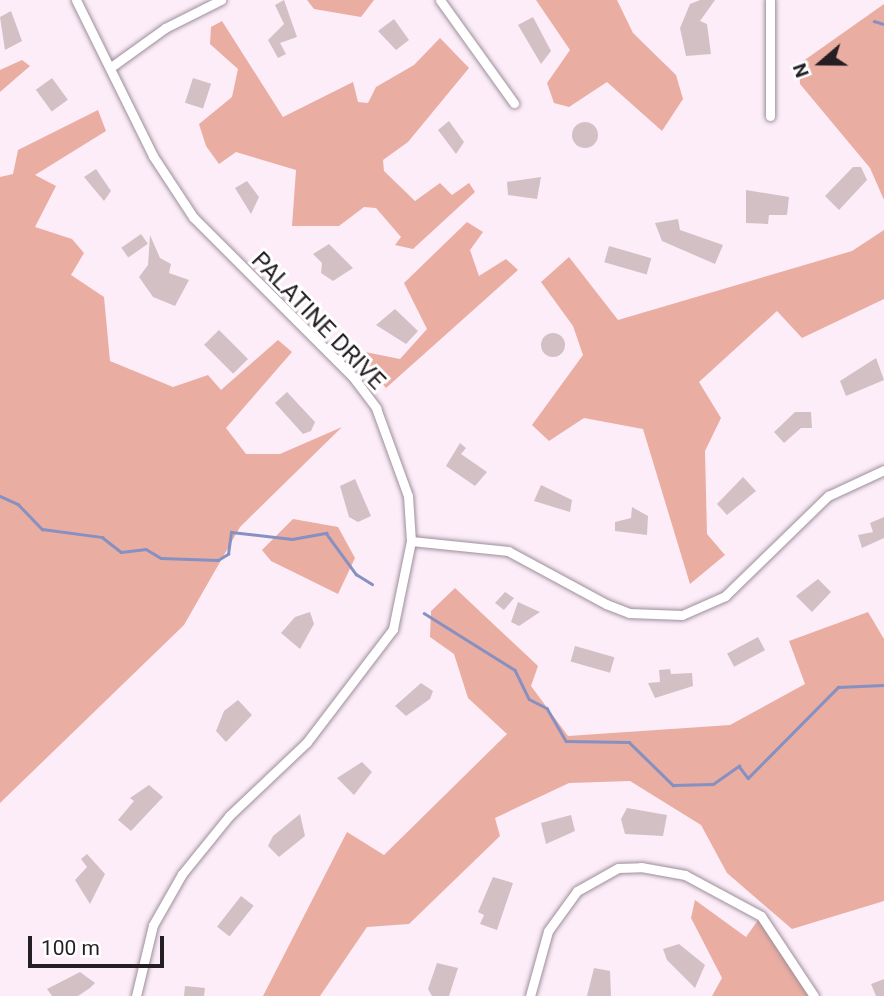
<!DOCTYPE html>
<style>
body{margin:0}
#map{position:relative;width:884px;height:996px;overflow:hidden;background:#fcedf9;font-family:Roboto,sans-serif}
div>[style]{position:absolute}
.forest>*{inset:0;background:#eaada2}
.stream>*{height:2.5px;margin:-1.25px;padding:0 1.25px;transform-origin:1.25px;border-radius:1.25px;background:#8690c1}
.building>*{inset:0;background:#d3c0c5;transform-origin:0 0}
.round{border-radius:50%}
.roads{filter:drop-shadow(0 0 2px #9d8f9a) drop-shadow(0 0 2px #9d8f9a)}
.street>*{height:9px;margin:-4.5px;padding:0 4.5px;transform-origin:4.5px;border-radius:4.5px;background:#fff}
span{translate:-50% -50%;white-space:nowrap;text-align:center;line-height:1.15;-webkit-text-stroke:6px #fff;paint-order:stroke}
.street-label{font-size:24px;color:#251f23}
.north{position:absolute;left:786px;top:28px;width:70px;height:70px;-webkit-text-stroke:5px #fff;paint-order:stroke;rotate:250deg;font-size:19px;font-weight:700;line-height:28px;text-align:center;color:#251f23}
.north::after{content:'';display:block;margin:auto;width:24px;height:32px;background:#251f23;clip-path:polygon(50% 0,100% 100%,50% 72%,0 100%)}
.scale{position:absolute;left:28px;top:936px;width:136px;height:32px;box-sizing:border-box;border:4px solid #251f23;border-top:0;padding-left:9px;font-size:21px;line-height:24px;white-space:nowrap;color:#251f23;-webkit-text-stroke:5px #fff;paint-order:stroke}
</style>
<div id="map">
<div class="forest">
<i style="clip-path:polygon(307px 0,374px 0,361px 17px,314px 9px)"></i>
<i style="clip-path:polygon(536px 0,617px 0,633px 33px,676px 75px,683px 99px,662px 131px,607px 82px,569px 107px,554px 103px,547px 83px,570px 50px)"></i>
<i style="clip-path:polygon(884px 4px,884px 200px,870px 168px,800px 84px,799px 64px)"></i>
<i style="clip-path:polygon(222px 21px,283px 117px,353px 82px,358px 102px,368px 103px,376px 87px,414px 65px,440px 38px,469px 68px,408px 142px,383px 160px,384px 171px,415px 201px,440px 183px,452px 195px,469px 183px,475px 192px,413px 249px,395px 245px,401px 237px,376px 208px,364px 207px,339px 226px,292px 226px,296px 170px,236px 152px,219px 164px,206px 146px,199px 124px,232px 97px,238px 69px,210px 44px,211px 27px)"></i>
<i style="clip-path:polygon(22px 60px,30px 66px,0 92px,0 70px)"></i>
<i style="clip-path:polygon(98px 110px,106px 131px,35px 175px,56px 186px,35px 227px,72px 239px,84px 253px,71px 275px,104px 297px,110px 361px,173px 387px,208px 375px,221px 390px,278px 340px,292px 352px,226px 428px,246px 454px,280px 454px,342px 427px,240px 527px,184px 625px,0 803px,0 177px,13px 174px,18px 150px)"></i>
<i style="clip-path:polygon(467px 222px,483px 232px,470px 250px,479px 276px,506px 259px,518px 270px,386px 388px,361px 358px,365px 352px,400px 359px,427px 329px,404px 283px)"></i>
<i style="clip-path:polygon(884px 230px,884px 299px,802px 338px,777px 311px,699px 382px,721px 418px,705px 451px,707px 534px,725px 555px,690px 584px,643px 429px,584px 418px,549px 441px,532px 425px,583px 355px,573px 326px,541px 282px,569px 257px,618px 320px,852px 251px)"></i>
<i style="clip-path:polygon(293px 519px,338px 527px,355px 558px,338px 594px,271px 561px,262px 550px)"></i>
<i style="clip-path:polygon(455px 588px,538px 666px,531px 686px,568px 736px,730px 725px,805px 684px,789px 641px,868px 612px,884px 639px,884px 901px,792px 929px,727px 873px,701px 825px,630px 781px,569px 783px,495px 818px,500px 836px,409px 924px,367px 927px,320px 996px,263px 996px,347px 832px,384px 855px,507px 734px,468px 698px,454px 654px,430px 637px,431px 611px)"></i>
<i style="clip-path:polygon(695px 900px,746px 937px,761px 916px,814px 996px,712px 996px,722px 978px,691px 918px)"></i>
</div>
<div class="stream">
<i style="left:874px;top:21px;width:10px;rotate:17deg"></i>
<i style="left:0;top:496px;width:20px;rotate:24deg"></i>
<i style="left:18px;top:504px;width:35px;rotate:46deg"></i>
<i style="left:42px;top:529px;width:61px;rotate:7.6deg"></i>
<i style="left:102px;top:537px;width:24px;rotate:38deg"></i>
<i style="left:121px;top:552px;width:25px;rotate:-7deg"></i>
<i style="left:146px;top:549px;width:17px;rotate:31deg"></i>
<i style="left:161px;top:558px;width:57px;rotate:2deg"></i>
<i style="left:218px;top:560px;width:12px;rotate:-31deg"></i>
<i style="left:228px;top:554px;width:22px;rotate:-82deg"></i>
<i style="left:231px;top:532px;width:61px;rotate:6.5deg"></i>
<i style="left:292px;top:539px;width:35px;rotate:-10deg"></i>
<i style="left:326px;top:533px;width:51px;rotate:53.8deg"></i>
<i style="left:356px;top:574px;width:19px;rotate:32deg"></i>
<i style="left:424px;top:613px;width:107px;rotate:32.1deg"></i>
<i style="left:515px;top:670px;width:32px;rotate:64deg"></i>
<i style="left:529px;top:699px;width:20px;rotate:27deg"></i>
<i style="left:547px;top:708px;width:38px;rotate:60deg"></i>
<i style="left:566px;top:741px;width:63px;rotate:0.9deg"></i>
<i style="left:629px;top:742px;width:62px;rotate:44.3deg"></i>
<i style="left:673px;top:785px;width:40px;rotate:-1.4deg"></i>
<i style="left:713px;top:784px;width:32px;rotate:-35deg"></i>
<i style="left:739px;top:766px;width:15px;rotate:53deg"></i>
<i style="left:748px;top:778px;width:128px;rotate:-45.3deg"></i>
<i style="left:838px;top:687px;width:46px;rotate:-2.5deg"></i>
</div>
<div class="building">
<i style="clip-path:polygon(284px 0,297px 37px,280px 43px,286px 54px,278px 58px,268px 40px,284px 24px,275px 5px)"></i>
<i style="clip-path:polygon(700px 0,715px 0,700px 21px,707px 24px,711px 54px,686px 56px,680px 28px,690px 4px)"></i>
<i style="clip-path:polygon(11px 11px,22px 41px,5px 50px,0 17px)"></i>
<i style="clip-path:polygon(533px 17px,551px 51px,541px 64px,518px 25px)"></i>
<i style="clip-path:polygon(394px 19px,409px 40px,396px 50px,378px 31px)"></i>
<i style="left:52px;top:78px;width:27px;height:20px;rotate:54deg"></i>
<i style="left:193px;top:78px;width:19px;height:26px;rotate:18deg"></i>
<i style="clip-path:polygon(449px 121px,464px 142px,456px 154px,438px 130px)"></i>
<i class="round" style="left:572px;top:122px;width:26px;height:26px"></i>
<i style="clip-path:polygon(853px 167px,861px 167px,867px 180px,839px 210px,825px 196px)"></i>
<i style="clip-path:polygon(96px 169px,111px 191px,104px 201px,84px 177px)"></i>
<i style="clip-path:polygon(541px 177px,537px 199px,508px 195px,507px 182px)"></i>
<i style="clip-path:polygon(247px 181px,259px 197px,251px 214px,235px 188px)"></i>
<i style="clip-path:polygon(746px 190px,789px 197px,787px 215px,769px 215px,768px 224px,746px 223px)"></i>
<i style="clip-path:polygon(678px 219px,680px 230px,723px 245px,715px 264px,662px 241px,655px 223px)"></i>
<i style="left:141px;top:234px;width:12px;height:24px;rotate:55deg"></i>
<i style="clip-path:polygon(150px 235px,160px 258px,171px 264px,169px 273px,189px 280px,175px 306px,153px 297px,139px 277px,148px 265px)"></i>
<i style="clip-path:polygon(329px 244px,353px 268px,333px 281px,321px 273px,322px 263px,313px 254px)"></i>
<i style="left:609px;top:246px;width:44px;height:17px;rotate:16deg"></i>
<i style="clip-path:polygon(395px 309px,418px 331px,406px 344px,376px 325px)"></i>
<i style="left:219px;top:330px;width:41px;height:21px;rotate:45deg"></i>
<i class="round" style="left:541px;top:333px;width:24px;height:24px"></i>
<i style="clip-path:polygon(876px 358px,884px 380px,846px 396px,840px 381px)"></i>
<i style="clip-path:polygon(287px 392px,315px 422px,311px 431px,303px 434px,275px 403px)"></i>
<i style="clip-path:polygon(795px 412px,811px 412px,812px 428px,801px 428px,784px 443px,774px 432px)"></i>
<i style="clip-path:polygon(460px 443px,466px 448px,461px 454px,487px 472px,475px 486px,446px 466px)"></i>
<i style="clip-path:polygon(743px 477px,756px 491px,727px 515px,717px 504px)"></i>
<i style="clip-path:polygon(355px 479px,371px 516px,358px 522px,349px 517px,340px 486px)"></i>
<i style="clip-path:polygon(541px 485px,572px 500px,570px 512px,534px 501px)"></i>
<i style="clip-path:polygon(632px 507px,648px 516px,647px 535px,615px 531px,615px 522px,631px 518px)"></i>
<i style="clip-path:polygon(884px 517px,884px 538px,862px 548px,858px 535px,873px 532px,870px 523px)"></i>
<i style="clip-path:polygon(818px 579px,831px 592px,812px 612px,796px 596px)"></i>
<i style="clip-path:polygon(505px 592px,514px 598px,504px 610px,495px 603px)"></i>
<i style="clip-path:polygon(518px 602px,540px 612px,519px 626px,511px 622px)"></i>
<i style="clip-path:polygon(310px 612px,314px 624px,300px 649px,281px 633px,295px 617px)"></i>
<i style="left:758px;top:637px;width:15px;height:35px;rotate:62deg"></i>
<i style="left:575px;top:646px;width:41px;height:16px;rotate:16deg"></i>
<i style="clip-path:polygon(670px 669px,671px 674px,692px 673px,693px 686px,655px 698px,648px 683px,660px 682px,659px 670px)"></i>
<i style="clip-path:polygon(421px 683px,433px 691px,430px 699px,406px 716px,395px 706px)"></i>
<i style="clip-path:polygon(238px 700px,252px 715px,226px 742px,216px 731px,224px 711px)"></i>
<i style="clip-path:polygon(362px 762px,372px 772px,354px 795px,337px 778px)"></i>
<i style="clip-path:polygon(149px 785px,163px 797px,131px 831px,118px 820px,134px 801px,130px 798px)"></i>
<i style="clip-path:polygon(627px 808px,667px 815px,663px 836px,625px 834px,621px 819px)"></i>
<i style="clip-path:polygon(300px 814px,305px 836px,279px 857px,268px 846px,273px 836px)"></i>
<i style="clip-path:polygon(571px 815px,575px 831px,546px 844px,541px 823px)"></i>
<i style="clip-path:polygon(87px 854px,105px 874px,90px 904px,75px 880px,87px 867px,81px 859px)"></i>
<i style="clip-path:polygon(493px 877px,513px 883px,497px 930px,480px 924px,484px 915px,478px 912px)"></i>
<i style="left:241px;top:896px;width:16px;height:39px;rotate:38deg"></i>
<i style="clip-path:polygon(679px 944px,705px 965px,695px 988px,667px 960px,663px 949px)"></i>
<i style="clip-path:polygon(437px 963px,458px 968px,449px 996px,432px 996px,428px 989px)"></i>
<i style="clip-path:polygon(594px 968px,610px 971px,611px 996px,587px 996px)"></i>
<i style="clip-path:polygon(80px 972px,95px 983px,90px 988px,78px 996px,52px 996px,47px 989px)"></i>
<i style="clip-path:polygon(884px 979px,884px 996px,876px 996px,871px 984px)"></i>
<i style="clip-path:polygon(185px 986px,205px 988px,204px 996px,184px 996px)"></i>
</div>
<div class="roads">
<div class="street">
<i style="left:76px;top:0;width:174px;rotate:63.7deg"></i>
<i style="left:153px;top:156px;width:73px;rotate:56.7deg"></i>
<i style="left:193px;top:217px;width:226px;rotate:45deg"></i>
<i style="left:353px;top:377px;width:39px;rotate:53deg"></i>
<i style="left:376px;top:408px;width:94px;rotate:70deg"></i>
<i style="left:408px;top:496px;width:45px;rotate:86.2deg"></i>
<i style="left:411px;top:541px;width:90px;rotate:101.6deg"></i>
<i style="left:393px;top:629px;width:142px;rotate:127.3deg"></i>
<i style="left:307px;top:742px;width:108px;rotate:136.5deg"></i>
<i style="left:229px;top:816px;width:75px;rotate:129deg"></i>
<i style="left:182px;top:874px;width:59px;rotate:119.6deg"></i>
<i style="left:153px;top:925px;width:73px;rotate:103.5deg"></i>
<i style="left:440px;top:0;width:127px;rotate:54.3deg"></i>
<i style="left:770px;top:0;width:116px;rotate:90deg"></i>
<i style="left:111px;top:67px;width:67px;rotate:-35.8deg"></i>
<i style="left:165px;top:28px;width:63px;rotate:-26.6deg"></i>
<i style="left:411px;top:541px;width:98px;rotate:5.9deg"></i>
<i style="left:508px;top:551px;width:111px;rotate:28.4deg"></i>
<i style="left:606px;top:604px;width:25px;rotate:21deg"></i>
<i style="left:629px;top:613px;width:53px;rotate:2.2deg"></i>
<i style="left:682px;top:615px;width:47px;rotate:-23.8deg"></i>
<i style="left:725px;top:596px;width:144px;rotate:-44.2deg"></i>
<i style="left:828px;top:496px;width:62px;rotate:-24.9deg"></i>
<i style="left:530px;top:996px;width:67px;rotate:-74.5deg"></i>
<i style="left:548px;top:931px;width:49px;rotate:-54.1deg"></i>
<i style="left:577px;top:891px;width:47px;rotate:-29.3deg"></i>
<i style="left:618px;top:868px;width:23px;rotate:-2deg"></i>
<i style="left:641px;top:867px;width:45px;rotate:10.3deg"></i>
<i style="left:685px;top:875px;width:86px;rotate:28.3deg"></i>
<i style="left:761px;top:916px;width:96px;rotate:56.5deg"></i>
</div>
</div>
<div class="street-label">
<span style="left:318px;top:321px;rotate:46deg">PALATINE DRIVE</span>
</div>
<div class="north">N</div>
<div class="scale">100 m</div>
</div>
